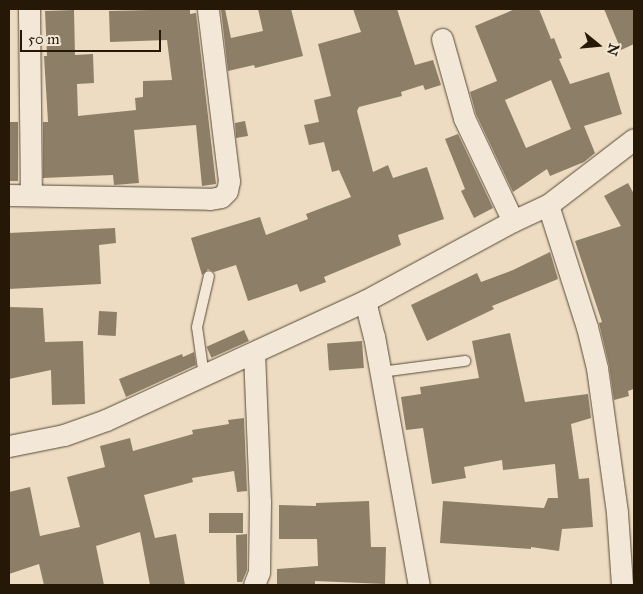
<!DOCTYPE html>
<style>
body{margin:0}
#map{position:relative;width:643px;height:594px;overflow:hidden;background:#eddcc2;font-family:"IM FELL Great Primer",serif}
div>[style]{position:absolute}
.building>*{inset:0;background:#8d7e68;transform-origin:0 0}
.roads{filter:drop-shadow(0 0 1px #574935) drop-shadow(0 0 1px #574935)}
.lane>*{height:10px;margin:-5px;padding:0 5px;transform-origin:5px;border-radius:5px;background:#f3e8d7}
.street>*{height:21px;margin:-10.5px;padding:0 10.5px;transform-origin:10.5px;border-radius:10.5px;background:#f3e8d7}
span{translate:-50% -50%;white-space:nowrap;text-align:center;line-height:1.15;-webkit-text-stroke:4.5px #f3e8d7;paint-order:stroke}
.frame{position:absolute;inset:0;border:10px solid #251806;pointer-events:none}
.north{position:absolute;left:573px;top:20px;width:50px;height:50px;-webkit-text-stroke:4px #f3e8d7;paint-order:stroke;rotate:107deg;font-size:14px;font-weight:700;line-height:20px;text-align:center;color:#251806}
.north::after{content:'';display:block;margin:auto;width:18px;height:22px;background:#251806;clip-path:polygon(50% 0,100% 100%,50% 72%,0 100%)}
.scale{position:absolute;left:20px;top:30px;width:141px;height:22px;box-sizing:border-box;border:2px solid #251806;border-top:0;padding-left:6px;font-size:15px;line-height:18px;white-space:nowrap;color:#251806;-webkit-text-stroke:4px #f3e8d7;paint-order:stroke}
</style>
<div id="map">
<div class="building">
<i style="clip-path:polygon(190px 9px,190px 14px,196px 13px,216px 184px,202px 186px,196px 125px,134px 130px,139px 183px,114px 185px,113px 175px,43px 178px,43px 122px,48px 122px,44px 56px,47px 56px,45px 11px,74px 10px,75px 55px,93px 54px,94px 83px,77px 84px,78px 116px,136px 110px,135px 98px,143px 97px,143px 81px,172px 80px,167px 40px,110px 42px,109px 11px)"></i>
<i style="clip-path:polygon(221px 9px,225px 9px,231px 38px,263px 31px,258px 9px,291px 9px,303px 56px,255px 68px,254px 65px,228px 71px)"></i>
<i style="clip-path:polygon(353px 9px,397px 9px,415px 65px,433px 60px,441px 85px,425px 90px,423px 85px,401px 92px,402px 96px,359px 107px,357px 111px,373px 172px,388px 165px,393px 178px,427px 167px,444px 219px,398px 235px,401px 245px,324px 277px,326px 282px,300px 292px,297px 284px,248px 301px,236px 265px,214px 272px,208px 269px,202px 275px,191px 238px,260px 217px,266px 235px,308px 219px,306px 214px,351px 197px,339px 170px,332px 172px,324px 142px,309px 145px,304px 125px,319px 122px,314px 100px,331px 96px,318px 44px,361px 32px)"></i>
<i style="clip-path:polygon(evenodd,515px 9px,539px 9px,551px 39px,554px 38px,562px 58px,559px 59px,570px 84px,609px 72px,622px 114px,584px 126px,595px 153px,584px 162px,550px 176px,547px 169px,513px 192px,476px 114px,470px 92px,497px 81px,475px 26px,515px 9px,551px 80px,571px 129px,526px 148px,505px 100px,551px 80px)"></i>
<i style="clip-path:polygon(604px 9px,634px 9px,634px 44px,621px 50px)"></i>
<i style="clip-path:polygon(245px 121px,248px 136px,236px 138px,235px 123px)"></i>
<i style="left:9px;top:122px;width:9px;height:59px"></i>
<i style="clip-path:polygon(458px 134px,493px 208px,474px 218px,461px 191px,465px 189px,445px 139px)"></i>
<i style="clip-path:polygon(628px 183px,634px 194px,634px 389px,628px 391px,629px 396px,614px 400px,609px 365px,599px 323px,602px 322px,575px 241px,621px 226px,604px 196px)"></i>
<i style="clip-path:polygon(115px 228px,116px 243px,99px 245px,101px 284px,9px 289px,9px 233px)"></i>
<i style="clip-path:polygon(550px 252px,558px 279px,492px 306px,494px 309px,427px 341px,411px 305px,477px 273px,481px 282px,513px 270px)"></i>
<i style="clip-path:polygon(9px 307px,43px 308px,45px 342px,83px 341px,85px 404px,52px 405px,51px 370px,9px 379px)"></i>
<i style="left:99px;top:311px;width:18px;height:24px;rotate:3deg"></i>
<i style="left:244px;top:330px;width:12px;height:41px;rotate:66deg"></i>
<i style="clip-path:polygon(510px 333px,525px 402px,588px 394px,591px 418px,571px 424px,579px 479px,589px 478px,593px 527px,562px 529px,559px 551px,531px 547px,531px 549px,440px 543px,443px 501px,544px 508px,548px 498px,558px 498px,555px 464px,503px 470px,502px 460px,464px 467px,466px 478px,432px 484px,423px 428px,406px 430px,401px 397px,421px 394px,420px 387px,479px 378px,472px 341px)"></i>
<i style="left:362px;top:341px;width:27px;height:35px;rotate:86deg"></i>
<i style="clip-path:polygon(194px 352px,196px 365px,126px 397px,119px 379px,182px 354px,183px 357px)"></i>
<i style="clip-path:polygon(244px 418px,247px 491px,237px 492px,234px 471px,192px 478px,193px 482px,144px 495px,155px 538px,176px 534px,185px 585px,150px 585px,140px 532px,96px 546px,104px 585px,44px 585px,39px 564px,9px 574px,9px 492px,30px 487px,40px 536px,80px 527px,67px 477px,105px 467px,100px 446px,130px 438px,133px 451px,193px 434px,192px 430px,229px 424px,228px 420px)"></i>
<i style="clip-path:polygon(369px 501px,371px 547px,386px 547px,385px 584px,315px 581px,315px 585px,277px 585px,277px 569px,318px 566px,317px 539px,279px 539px,279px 505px,316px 506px,316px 503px)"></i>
<i style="left:243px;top:513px;width:20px;height:34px;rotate:90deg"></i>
<i style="clip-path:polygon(247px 534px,247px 570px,242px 582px,237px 582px,236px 535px)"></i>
</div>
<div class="roads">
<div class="lane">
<i style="left:381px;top:372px;width:85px;rotate:-7.5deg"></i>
<i style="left:204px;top:376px;width:49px;rotate:-98.1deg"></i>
<i style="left:197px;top:327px;width:52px;rotate:-76.8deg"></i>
</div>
<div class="street">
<i style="left:29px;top:9px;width:185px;rotate:89.4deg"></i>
<i style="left:442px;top:39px;width:82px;rotate:74.4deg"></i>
<i style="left:464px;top:118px;width:114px;rotate:64.6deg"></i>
<i style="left:9px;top:195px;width:201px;rotate:1.1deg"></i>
<i style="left:210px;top:199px;width:11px;rotate:-10deg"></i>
<i style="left:221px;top:197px;width:8px;rotate:-45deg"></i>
<i style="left:227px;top:191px;width:10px;rotate:-79deg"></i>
<i style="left:229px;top:181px;width:173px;rotate:-97deg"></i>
<i style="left:548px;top:205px;width:128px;rotate:72.3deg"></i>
<i style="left:587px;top:327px;width:42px;rotate:76.3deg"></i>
<i style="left:597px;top:368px;width:146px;rotate:82.1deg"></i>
<i style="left:617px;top:513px;width:72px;rotate:86deg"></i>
<i style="left:365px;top:301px;width:36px;rotate:76deg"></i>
<i style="left:374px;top:336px;width:253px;rotate:79.8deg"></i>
<i style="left:9px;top:446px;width:56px;rotate:-11.3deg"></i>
<i style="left:64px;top:435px;width:45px;rotate:-19.7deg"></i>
<i style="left:106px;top:420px;width:285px;rotate:-24.7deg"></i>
<i style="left:365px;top:301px;width:168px;rotate:-28.4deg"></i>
<i style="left:513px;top:221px;width:38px;rotate:-25deg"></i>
<i style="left:548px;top:205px;width:108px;rotate:-37.5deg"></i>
<i style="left:254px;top:585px;width:14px;rotate:-69deg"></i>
<i style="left:259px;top:572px;width:70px;rotate:-89.2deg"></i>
<i style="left:260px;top:502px;width:149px;rotate:-92.3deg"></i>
</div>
</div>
<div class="frame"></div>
<div class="north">N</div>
<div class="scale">50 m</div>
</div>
